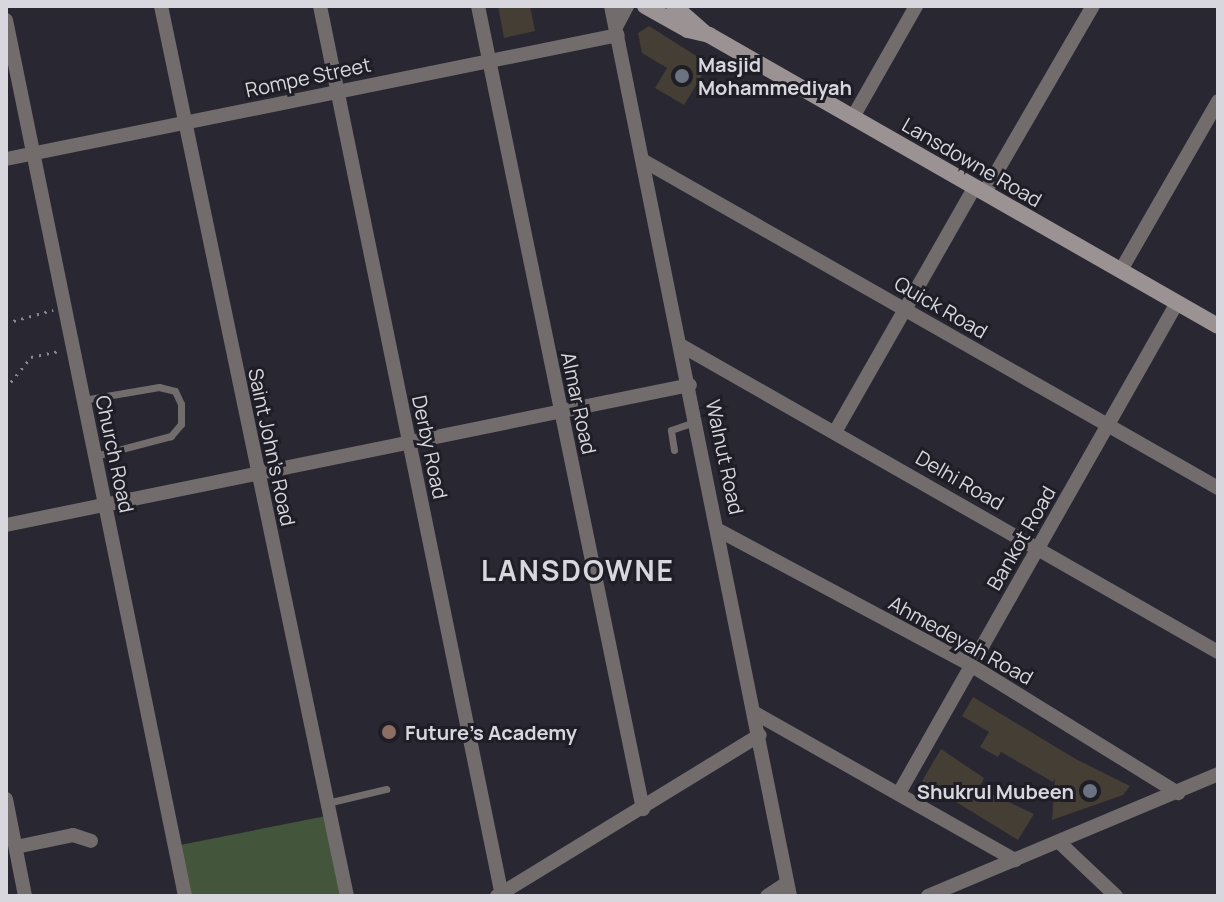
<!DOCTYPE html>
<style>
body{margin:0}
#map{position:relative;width:1224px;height:902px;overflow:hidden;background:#292731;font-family:Manrope,sans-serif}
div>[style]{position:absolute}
.green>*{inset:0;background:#43553a}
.building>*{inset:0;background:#443e35}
.path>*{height:3px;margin-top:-1.5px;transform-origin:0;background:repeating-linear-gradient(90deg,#88878f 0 2px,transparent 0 8px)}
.lane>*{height:7px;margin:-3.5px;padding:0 3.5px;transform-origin:3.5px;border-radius:3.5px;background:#726c6d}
.street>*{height:14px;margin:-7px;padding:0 7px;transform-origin:7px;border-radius:7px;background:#726c6d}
.secondary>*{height:16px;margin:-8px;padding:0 8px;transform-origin:8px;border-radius:8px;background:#9b9293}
.dots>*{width:22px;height:22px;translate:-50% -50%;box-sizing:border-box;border:4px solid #1f1e27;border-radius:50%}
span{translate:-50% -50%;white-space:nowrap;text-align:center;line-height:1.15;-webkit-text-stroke:6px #1f1e27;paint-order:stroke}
.poi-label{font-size:20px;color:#d7d7dd;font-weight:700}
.left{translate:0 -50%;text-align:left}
.right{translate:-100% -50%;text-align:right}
.street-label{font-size:20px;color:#d7d7dd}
.district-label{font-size:28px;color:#d7d7dd;font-weight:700;letter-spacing:2px}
.frame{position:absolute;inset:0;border:8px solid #d7d7dd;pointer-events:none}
</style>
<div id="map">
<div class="green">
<i style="clip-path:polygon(331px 815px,347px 896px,185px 896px,175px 846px)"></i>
</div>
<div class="building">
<i style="clip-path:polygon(498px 6px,530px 6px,535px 31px,504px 38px)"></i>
<i style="clip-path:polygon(649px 26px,709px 64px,684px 105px,655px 88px,667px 68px,642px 53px,638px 33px)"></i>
<i style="clip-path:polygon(973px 697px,1074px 758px,1130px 786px,1123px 795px,1052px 820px,1055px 778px,1053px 782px,1001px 752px,998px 757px,980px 747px,989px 732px,962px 716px)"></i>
<i style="clip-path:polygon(941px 749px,984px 778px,979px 788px,1034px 814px,1018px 840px,922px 781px)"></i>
</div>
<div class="path">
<i style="left:6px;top:323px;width:49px;rotate:-15.5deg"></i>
<i style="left:6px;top:388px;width:40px;rotate:-51deg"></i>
<i style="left:31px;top:357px;width:29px;rotate:-12deg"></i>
</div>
<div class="lane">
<i style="left:83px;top:400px;width:77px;rotate:-9.7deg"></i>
<i style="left:159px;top:387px;width:16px;rotate:14deg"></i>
<i style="left:175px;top:391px;width:14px;rotate:65deg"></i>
<i style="left:181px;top:404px;width:20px;rotate:90deg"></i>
<i style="left:181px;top:424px;width:16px;rotate:130deg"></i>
<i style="left:171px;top:436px;width:79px;rotate:165.3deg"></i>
<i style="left:674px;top:450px;width:20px;rotate:-99deg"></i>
<i style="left:671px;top:430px;width:24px;rotate:-19deg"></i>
<i style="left:327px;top:803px;width:61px;rotate:-13.3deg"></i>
</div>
<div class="street">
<i style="left:161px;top:6px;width:909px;rotate:78.2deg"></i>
<i style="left:320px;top:6px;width:908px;rotate:78.44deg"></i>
<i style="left:478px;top:6px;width:820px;rotate:78.39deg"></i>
<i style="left:611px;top:6px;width:908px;rotate:78.63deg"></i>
<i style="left:6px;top:20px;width:894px;rotate:78.45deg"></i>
<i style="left:616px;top:27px;width:24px;rotate:-62deg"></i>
<i style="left:853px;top:117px;width:128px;rotate:-60.4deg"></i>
<i style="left:6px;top:159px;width:624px;rotate:-11.45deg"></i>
<i style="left:644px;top:161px;width:661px;rotate:29.67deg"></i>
<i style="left:985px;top:192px;width:215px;rotate:-59.9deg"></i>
<i style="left:1121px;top:270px;width:195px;rotate:-60.1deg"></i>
<i style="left:682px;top:346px;width:617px;rotate:29.72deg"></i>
<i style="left:835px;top:432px;width:282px;rotate:-60.3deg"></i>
<i style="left:6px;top:525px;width:698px;rotate:-11.57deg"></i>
<i style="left:720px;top:531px;width:282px;rotate:28.1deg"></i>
<i style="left:969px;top:664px;width:246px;rotate:31.7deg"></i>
<i style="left:755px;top:713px;width:299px;rotate:29.5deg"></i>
<i style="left:899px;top:793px;width:563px;rotate:-60.43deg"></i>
<i style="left:6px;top:799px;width:99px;rotate:78.9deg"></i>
<i style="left:1060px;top:843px;width:77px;rotate:43.4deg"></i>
<i style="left:16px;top:847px;width:58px;rotate:-11.9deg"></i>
<i style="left:73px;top:835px;width:19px;rotate:18deg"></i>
<i style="left:497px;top:896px;width:308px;rotate:-31.5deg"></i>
<i style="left:767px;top:896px;width:24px;rotate:-33deg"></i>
<i style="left:928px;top:896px;width:315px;rotate:-22.8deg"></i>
</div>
<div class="secondary">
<i style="left:645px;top:6px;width:49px;rotate:29.2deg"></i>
<i style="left:688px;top:30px;width:22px;rotate:13deg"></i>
<i style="left:709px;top:35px;width:586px;rotate:29.76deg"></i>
<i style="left:674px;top:6px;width:41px;rotate:41.1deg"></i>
</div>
<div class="dots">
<i style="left:682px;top:76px;background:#6b7280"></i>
<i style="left:389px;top:732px;background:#8d6e63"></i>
<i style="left:1090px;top:791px;background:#6b7280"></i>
</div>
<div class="poi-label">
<span class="left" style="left:698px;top:76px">Masjid<br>Mohammediyah</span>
<span class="left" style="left:405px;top:732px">Future's Academy</span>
<span class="right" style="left:1074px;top:791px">Shukrul Mubeen</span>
</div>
<div class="street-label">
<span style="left:308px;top:77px;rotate:-12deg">Rompe Street</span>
<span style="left:972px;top:162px;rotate:30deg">Lansdowne Road</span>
<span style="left:941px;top:307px;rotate:30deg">Quick Road</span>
<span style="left:579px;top:403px;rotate:78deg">Almar Road</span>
<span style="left:272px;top:447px;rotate:78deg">Saint John's Road</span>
<span style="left:430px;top:447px;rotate:78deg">Derby Road</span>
<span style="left:115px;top:454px;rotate:78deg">Church Road</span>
<span style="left:725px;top:457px;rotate:78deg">Walnut Road</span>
<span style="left:960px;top:480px;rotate:30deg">Delhi Road</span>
<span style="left:1021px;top:538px;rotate:-60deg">Bankot Road</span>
<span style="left:961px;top:640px;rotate:29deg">Ahmedeyah Road</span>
</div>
<div class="district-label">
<span style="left:578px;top:570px">LANSDOWNE</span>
</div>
<div class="frame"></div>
</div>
